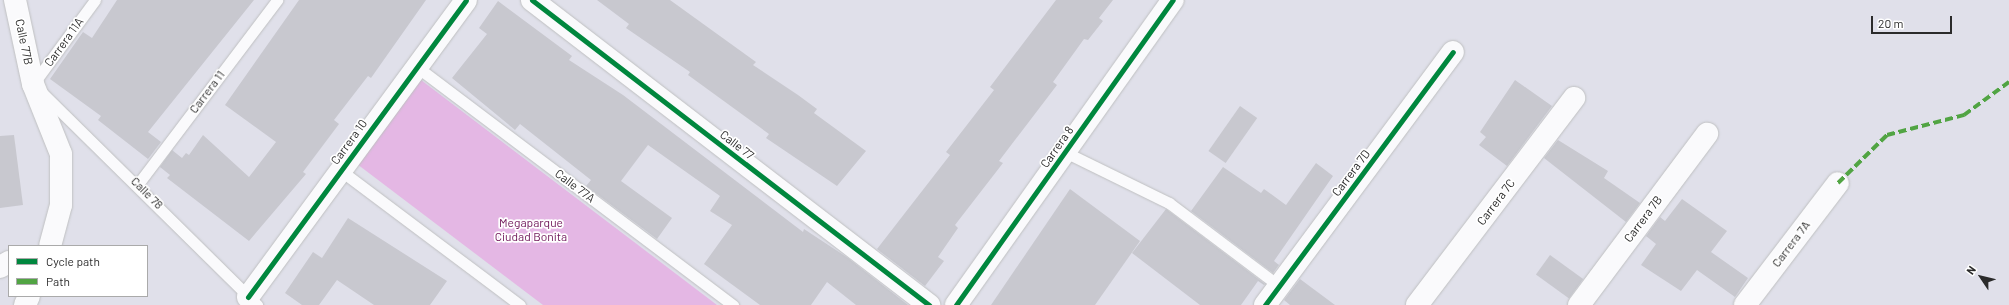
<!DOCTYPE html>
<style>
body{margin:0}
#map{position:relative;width:2009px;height:305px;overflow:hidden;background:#e0e0ea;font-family:Barlow,sans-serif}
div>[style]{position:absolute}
.green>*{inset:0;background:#e4b7e4}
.building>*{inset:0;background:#c8c8cf;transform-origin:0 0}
.roads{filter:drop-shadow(0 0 1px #bfc0c1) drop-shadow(0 0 1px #bfc0c1)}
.service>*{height:11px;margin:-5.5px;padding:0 5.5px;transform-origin:5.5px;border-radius:5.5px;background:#fafafc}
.minor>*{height:22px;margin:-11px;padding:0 11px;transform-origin:11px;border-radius:11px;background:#fafafc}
.quiet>*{height:4px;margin-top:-2px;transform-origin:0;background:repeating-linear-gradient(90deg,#51a443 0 8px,transparent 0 12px)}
.cycleway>*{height:5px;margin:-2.5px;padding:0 2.5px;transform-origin:2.5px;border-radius:2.5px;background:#00873e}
span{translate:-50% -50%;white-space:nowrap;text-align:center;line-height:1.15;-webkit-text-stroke:3.5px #fff;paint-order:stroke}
.street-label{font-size:12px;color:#2b2b2b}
.park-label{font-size:12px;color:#6e1558}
.legend{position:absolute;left:8px;top:245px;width:140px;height:52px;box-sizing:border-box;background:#fff;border:1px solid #aaa;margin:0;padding:5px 7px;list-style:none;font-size:12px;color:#2b2b2b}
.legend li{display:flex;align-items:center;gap:8px;height:20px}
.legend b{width:20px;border:1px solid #aaa}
.north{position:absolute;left:1961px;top:257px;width:40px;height:40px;-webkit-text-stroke:3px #fff;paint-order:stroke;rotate:305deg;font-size:11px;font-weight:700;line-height:16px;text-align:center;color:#2b2b2b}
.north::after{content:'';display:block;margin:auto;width:14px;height:18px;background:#2b2b2b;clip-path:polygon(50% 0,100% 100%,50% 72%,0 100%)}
.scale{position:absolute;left:1871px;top:16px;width:81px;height:18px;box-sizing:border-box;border:2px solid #2b2b2b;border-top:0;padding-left:5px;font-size:12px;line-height:14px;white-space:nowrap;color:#2b2b2b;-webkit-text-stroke:3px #fff;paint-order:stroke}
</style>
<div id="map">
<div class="green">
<i style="clip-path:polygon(421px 80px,717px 305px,543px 305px,357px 164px)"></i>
</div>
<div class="building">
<i style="clip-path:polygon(117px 0,254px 0,148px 132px,161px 142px,148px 159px,98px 120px,101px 116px,50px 79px,83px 32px,92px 38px)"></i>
<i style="clip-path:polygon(299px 0,426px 0,371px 78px,368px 76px,334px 120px,339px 124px,303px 172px,306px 174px,249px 241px,167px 178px,170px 175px,160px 167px,172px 150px,182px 158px,186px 153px,189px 155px,203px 135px,249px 177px,276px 142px,225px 105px)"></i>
<i style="clip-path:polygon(597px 0,670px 0,756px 62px,753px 65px,798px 95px,817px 109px,814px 113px,866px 151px,837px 186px,766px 138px,769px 134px,688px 75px,690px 72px,626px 28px,629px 24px)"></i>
<i style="clip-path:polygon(1056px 0,1113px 0,1099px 18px,1103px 21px,1088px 40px,1084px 39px,1053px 82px,1057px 85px,999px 161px,1003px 163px,955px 225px,958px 228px,938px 257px,944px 261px,925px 286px,877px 249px,950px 155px,946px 152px,994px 90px,990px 87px)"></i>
<i style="clip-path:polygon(498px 1px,572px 56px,569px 60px,623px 95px,803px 232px,804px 229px,848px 258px,908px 305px,856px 305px,827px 282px,811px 305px,760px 305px,704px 264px,732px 225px,710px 211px,720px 196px,648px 145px,621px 181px,672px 218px,657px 239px,586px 186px,591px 180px,520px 124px,515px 130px,452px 78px,487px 34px,479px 28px)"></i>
<i style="clip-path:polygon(1515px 80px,1552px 106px,1507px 166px,1479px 145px,1486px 137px,1480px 132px)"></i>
<i style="left:1240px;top:106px;width:21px;height:55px;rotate:35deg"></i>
<i style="clip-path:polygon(14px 135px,23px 205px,0 208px,0 136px)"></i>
<i style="clip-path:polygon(1558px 140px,1608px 171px,1604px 178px,1640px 203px,1626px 222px,1544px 158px)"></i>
<i style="clip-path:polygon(1316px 163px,1333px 176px,1274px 261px,1279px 265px,1273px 273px,1191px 211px,1223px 167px,1261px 193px,1264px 189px,1286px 205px)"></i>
<i style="clip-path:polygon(1070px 189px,1140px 241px,1095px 305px,991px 305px)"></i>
<i style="clip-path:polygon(1682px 199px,1727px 231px,1711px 252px,1748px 278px,1735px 297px,1697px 270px,1681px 291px,1641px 265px,1656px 244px,1646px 236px,1660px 217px,1665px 221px)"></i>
<i style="clip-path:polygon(1166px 209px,1265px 284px,1264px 285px,1258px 281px,1241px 305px,1200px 305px,1132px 253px)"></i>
<i style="clip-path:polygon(348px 218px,447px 281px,430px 305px,374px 305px,337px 280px,319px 305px,302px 305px,285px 293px,313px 252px,322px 258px)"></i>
<i style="left:1550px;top:255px;width:41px;height:24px;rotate:36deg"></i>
<i style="clip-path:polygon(1300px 279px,1335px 305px,1290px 305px,1284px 300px)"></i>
</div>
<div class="roads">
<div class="service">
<i style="left:95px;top:0;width:104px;rotate:126.4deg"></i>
<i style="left:33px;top:84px;width:315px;rotate:44.6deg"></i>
<i style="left:417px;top:67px;width:396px;rotate:37deg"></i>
<i style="left:1065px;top:152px;width:116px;rotate:26.1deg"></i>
<i style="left:1169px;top:203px;width:138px;rotate:37deg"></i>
<i style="left:340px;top:170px;width:225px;rotate:36.9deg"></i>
<i style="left:138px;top:184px;width:231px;rotate:-52.9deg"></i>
</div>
<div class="minor">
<i style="left:15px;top:0;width:86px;rotate:77.9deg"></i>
<i style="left:33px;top:84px;width:75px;rotate:68.2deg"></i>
<i style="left:61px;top:154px;width:51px;rotate:90deg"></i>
<i style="left:61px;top:205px;width:42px;rotate:105deg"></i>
<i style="left:532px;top:0;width:501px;rotate:37.53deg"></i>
<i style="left:0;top:267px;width:10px;rotate:-29deg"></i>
<i style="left:248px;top:297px;width:368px;rotate:-53.7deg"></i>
<i style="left:25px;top:305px;width:10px;rotate:-66deg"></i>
<i style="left:956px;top:305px;width:374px;rotate:-54.6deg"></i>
<i style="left:1265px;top:305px;width:315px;rotate:-53.4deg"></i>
<i style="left:1417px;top:305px;width:260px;rotate:-52.8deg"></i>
<i style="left:1579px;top:305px;width:214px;rotate:-53.2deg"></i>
<i style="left:1745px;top:305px;width:153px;rotate:-52.7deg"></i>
</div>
</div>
<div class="quiet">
<i style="left:1838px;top:183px;width:69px;rotate:-44.4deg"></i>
<i style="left:1887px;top:135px;width:80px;rotate:-14.6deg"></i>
<i style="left:1964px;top:115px;width:56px;rotate:-36.3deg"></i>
</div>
<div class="cycleway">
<i style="left:532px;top:0;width:501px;rotate:37.53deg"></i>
<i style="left:248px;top:297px;width:368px;rotate:-53.7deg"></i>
<i style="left:956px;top:305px;width:374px;rotate:-54.6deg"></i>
<i style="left:1265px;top:305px;width:315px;rotate:-53.4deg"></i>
</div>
<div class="street-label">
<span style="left:24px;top:42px;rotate:78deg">Calle 77B</span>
<span style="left:64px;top:42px;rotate:-54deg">Carrera 11A</span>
<span style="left:207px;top:92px;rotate:-53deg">Carrera 11</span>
<span style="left:349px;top:142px;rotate:-54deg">Carrera 10</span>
<span style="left:737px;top:145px;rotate:38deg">Calle 77</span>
<span style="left:1057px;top:147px;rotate:-55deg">Carrera 8</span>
<span style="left:1351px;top:173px;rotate:-53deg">Carrera 7D</span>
<span style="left:575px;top:186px;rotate:37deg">Calle 77A</span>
<span style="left:147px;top:193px;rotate:45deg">Calle 78</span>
<span style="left:1496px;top:202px;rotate:-53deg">Carrera 7C</span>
<span style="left:1643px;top:219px;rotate:-53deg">Carrera 7B</span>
<span style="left:1791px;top:244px;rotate:-53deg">Carrera 7A</span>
</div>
<div class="park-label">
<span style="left:531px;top:230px">Megaparque<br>Ciudad Bonita</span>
</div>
<ul class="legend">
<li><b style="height:5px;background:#00873e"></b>Cycle path</li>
<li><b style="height:5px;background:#51a443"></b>Path</li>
</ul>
<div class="north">N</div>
<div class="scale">20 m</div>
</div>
